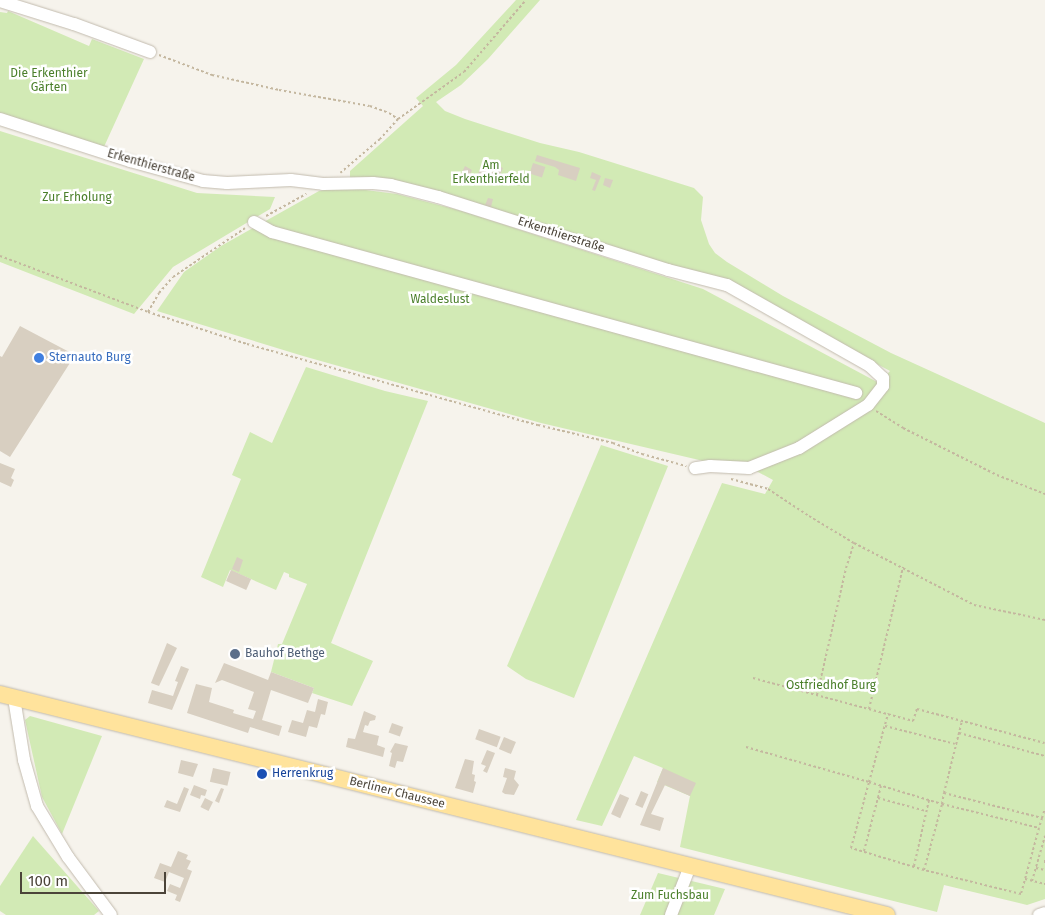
<!DOCTYPE html>
<meta charset="utf-8">
<style>
body{margin:0}
#map{position:relative;width:1045px;height:915px;overflow:hidden;background:#f6f3ec;font-family:"Fira Sans",sans-serif}
div>[style]{position:absolute}
.green>*{inset:0;background:#d2eab5}
.building>*{inset:0;background:#d8cfc1;transform-origin:0 0}
.path>*{height:2px;margin-top:-1px;transform-origin:0;background:repeating-linear-gradient(90deg,#c4b79f 0 2.5px,transparent 0 5px)}
.roads{filter:drop-shadow(0 0 1px #c2bbae) drop-shadow(0 0 1px #c2bbae)}
.minor>*{height:12px;margin:-6px;padding:0 6px;transform-origin:6px;border-radius:6px;background:#fff}
.major>*{height:16px;margin:-8px;padding:0 8px;transform-origin:8px;border-radius:8px;background:#ffe39c}
.dots>*{width:14px;height:14px;translate:-50% -50%;box-sizing:border-box;border:2px solid #fff;border-radius:50%}
span{translate:-50% -50%;white-space:nowrap;text-align:center;line-height:1.15;-webkit-text-stroke:5px #fff;paint-order:stroke}
.park-label{font-size:12px;color:#4a7f2a}
.street-label{font-size:12px;color:#4b4439}
.shop-label{font-size:12px;color:#366cbe}
.left{translate:0 -50%;text-align:left}
.service-label{font-size:12px;color:#4e5e75}
.transit-label{font-size:12px;color:#164399}
.scale{position:absolute;left:20px;top:872px;width:146px;height:22px;box-sizing:border-box;border:2px solid #4b4439;border-top:0;padding-left:6px;font-size:15px;line-height:18px;white-space:nowrap;color:#4b4439;-webkit-text-stroke:4px #fff;paint-order:stroke}
</style>
<div id="map">
<div class="green">
<i style="clip-path:polygon(516px 0,540px 0,488px 59px,461px 85px,436px 102px,445px 111px,465px 119px,540px 143px,579px 152px,694px 188px,703px 197px,701px 220px,709px 244px,715px 253px,727px 262px,783px 296px,891px 353px,1045px 423px,1045px 899px,1027px 905px,944px 885px,937px 912px,680px 847px,690px 796px,657px 782px,663px 768px,634px 756px,602px 826px,576px 820px,722px 483px,765px 494px,773px 480px,747px 466px,712px 463px,541px 423px,303px 356px,157px 311px,184px 272px,221px 246px,319px 191px,330px 189px,358px 189px,397px 194px,462px 211px,703px 289px,879px 383px,890px 371px,780px 312px,743px 289px,350px 178px,350px 171px,423px 106px,416px 98px,456px 65px)"></i>
<i style="clip-path:polygon(8px 11px,89px 46px,92px 39px,144px 59px,103px 149px,0 115px,0 12px,7px 13px)"></i>
<i style="clip-path:polygon(0 131px,197px 193px,275px 197px,270px 209px,173px 267px,134px 314px,0 262px)"></i>
<i style="clip-path:polygon(306px 367px,385px 391px,428px 401px,331px 643px,373px 661px,352px 706px,312px 693px,314px 688px,271px 672px,278px 644px,282px 644px,307px 584px,289px 577px,289px 574px,284px 572px,276px 590px,230px 570px,223px 587px,201px 577px,241px 479px,232px 475px,250px 432px,272px 443px)"></i>
<i style="clip-path:polygon(601px 445px,668px 466px,574px 698px,526px 679px,507px 666px)"></i>
<i style="clip-path:polygon(30px 716px,102px 736px,62px 834px,42px 797px,25px 720px)"></i>
<i style="clip-path:polygon(33px 836px,99px 911px,94px 915px,6px 915px,0 911px,0 886px)"></i>
<i style="clip-path:polygon(658px 873px,725px 889px,714px 915px,640px 915px)"></i>
</div>
<div class="building">
<i style="clip-path:polygon(537px 155px,580px 168px,576px 181px,558px 175px,559px 170px,555px 167px,535px 161px)"></i>
<i style="left:533px;top:163px;width:13px;height:11px;rotate:18deg"></i>
<i style="clip-path:polygon(465px 166px,472px 170px,469px 177px,461px 174px)"></i>
<i style="clip-path:polygon(499px 166px,503px 168px,496px 184px,477px 176px,481px 167px,496px 173px)"></i>
<i style="clip-path:polygon(592px 172px,601px 176px,595px 191px,592px 190px,596px 180px,590px 178px)"></i>
<i style="clip-path:polygon(605px 178px,613px 180px,610px 188px,603px 185px)"></i>
<i style="clip-path:polygon(488px 198px,493px 199px,491px 207px,485px 205px)"></i>
<i style="clip-path:polygon(20px 326px,75px 355px,10px 457px,0 451px,0 356px,2px 357px)"></i>
<i style="clip-path:polygon(0 463px,15px 469px,11px 478px,14px 480px,11px 487px,0 482px)"></i>
<i style="clip-path:polygon(237px 557px,243px 560px,239px 572px,232px 569px)"></i>
<i style="left:231px;top:570px;width:22px;height:12px;rotate:24deg"></i>
<i style="clip-path:polygon(167px 643px,177px 648px,159px 686px,151px 683px)"></i>
<i style="clip-path:polygon(224px 663px,268px 680px,271px 672px,314px 688px,308px 703px,271px 690px,262px 720px,282px 726px,279px 736px,250px 727px,248px 733px,187px 713px,196px 684px,212px 688px,209px 702px,234px 710px,233px 713px,253px 719px,256px 711px,248px 709px,254px 692px,222px 680px,215px 683px)"></i>
<i style="clip-path:polygon(181px 666px,189px 669px,172px 710px,148px 703px,152px 690px,173px 696px,178px 682px,175px 681px)"></i>
<i style="clip-path:polygon(318px 699px,328px 702px,325px 715px,321px 714px,317px 728px,309px 726px,306px 737px,288px 732px,292px 720px,303px 723px,307px 710px,315px 712px)"></i>
<i style="clip-path:polygon(364px 711px,376px 716px,375px 720px,370px 721px,368px 726px,365px 725px,363px 732px,379px 736px,377px 745px,385px 748px,383px 757px,346px 747px,348px 738px,355px 739px)"></i>
<i style="left:392px;top:723px;width:12px;height:10px;rotate:20deg"></i>
<i style="left:479px;top:729px;width:23px;height:11px;rotate:20deg"></i>
<i style="left:504px;top:737px;width:13px;height:13px;rotate:23deg"></i>
<i style="clip-path:polygon(395px 743px,408px 746px,403px 762px,397px 761px,395px 768px,389px 766px,392px 753px,390px 752px)"></i>
<i style="clip-path:polygon(487px 750px,495px 753px,487px 773px,483px 771px,486px 766px,481px 764px)"></i>
<i style="clip-path:polygon(465px 759px,474px 761px,472px 774px,475px 775px,474px 781px,476px 782px,473px 793px,455px 788px)"></i>
<i style="clip-path:polygon(181px 760px,198px 764px,193px 777px,178px 773px)"></i>
<i style="left:213px;top:768px;width:18px;height:14px;rotate:13deg"></i>
<i style="clip-path:polygon(505px 768px,516px 771px,514px 779px,519px 785px,514px 795px,505px 794px,502px 792px,507px 778px,503px 777px)"></i>
<i style="clip-path:polygon(663px 768px,696px 783px,690px 796px,665px 785px,651px 814px,664px 818px,660px 831px,640px 825px)"></i>
<i style="clip-path:polygon(194px 785px,207px 790px,205px 796px,201px 795px,200px 799px,190px 795px)"></i>
<i style="clip-path:polygon(184px 787px,189px 789px,180px 812px,164px 807px,167px 800px,177px 804px)"></i>
<i style="clip-path:polygon(221px 788px,224px 789px,219px 803px,215px 801px)"></i>
<i style="left:641px;top:791px;width:8px;height:15px;rotate:23deg"></i>
<i style="left:620px;top:794px;width:10px;height:22px;rotate:24deg"></i>
<i style="left:205px;top:798px;width:9px;height:10px;rotate:27deg"></i>
<i style="clip-path:polygon(178px 851px,188px 855px,186px 859px,191px 861px,187px 869px,192px 871px,180px 902px,175px 900px,177px 895px,167px 891px,170px 884px,180px 888px,184px 878px,169px 872px,165px 882px,154px 878px,160px 863px,171px 867px)"></i>
</div>
<div class="path">
<i style="left:159px;top:55px;width:57px;rotate:20.7deg"></i>
<i style="left:212px;top:75px;width:69px;rotate:12.6deg"></i>
<i style="left:279px;top:90px;width:92px;rotate:10deg"></i>
<i style="left:370px;top:106px;width:20px;rotate:20deg"></i>
<i style="left:389px;top:113px;width:11px;rotate:34deg"></i>
<i style="left:398px;top:119px;width:27px;rotate:132deg"></i>
<i style="left:380px;top:139px;width:52px;rotate:139.6deg"></i>
<i style="left:398px;top:119px;width:81px;rotate:-35.5deg"></i>
<i style="left:464px;top:72px;width:95px;rotate:-49.3deg"></i>
<i style="left:266px;top:216px;width:46px;rotate:-28.8deg"></i>
<i style="left:0;top:256px;width:158px;rotate:20.7deg"></i>
<i style="left:148px;top:312px;width:104px;rotate:17.9deg"></i>
<i style="left:247px;top:344px;width:302px;rotate:15.6deg"></i>
<i style="left:538px;top:425px;width:77px;rotate:13.5deg"></i>
<i style="left:613px;top:443px;width:31px;rotate:21deg"></i>
<i style="left:642px;top:454px;width:46px;rotate:15.3deg"></i>
<i style="left:148px;top:312px;width:22px;rotate:-60deg"></i>
<i style="left:159px;top:293px;width:21px;rotate:-49deg"></i>
<i style="left:173px;top:277px;width:87px;rotate:-34.2deg"></i>
<i style="left:876px;top:411px;width:32px;rotate:32deg"></i>
<i style="left:903px;top:428px;width:105px;rotate:26.6deg"></i>
<i style="left:997px;top:475px;width:52px;rotate:21.6deg"></i>
<i style="left:731px;top:479px;width:38px;rotate:15deg"></i>
<i style="left:768px;top:489px;width:49px;rotate:33.4deg"></i>
<i style="left:809px;top:516px;width:52px;rotate:31deg"></i>
<i style="left:854px;top:543px;width:135px;rotate:27.3deg"></i>
<i style="left:974px;top:605px;width:73px;rotate:11.9deg"></i>
<i style="left:753px;top:678px;width:166px;rotate:15deg"></i>
<i style="left:913px;top:721px;width:13px;rotate:-72deg"></i>
<i style="left:917px;top:709px;width:132px;rotate:14.9deg"></i>
<i style="left:817px;top:695px;width:130px;rotate:-77.1deg"></i>
<i style="left:846px;top:568px;width:26px;rotate:-72deg"></i>
<i style="left:869px;top:709px;width:146px;rotate:-76.5deg"></i>
<i style="left:885px;top:726px;width:72px;rotate:14.4deg"></i>
<i style="left:959px;top:733px;width:89px;rotate:15deg"></i>
<i style="left:746px;top:747px;width:128px;rotate:15.9deg"></i>
<i style="left:869px;top:782px;width:71px;rotate:-74.4deg"></i>
<i style="left:944px;top:793px;width:74px;rotate:-76deg"></i>
<i style="left:878px;top:798px;width:50px;rotate:15.2deg"></i>
<i style="left:942px;top:804px;width:100px;rotate:13.9deg"></i>
<i style="left:1039px;top:828px;width:68px;rotate:105.3deg"></i>
<i style="left:1021px;top:894px;width:100px;rotate:-166.1deg"></i>
<i style="left:924px;top:870px;width:68px;rotate:-74.7deg"></i>
<i style="left:1042px;top:818px;width:10px;rotate:-73deg"></i>
<i style="left:864px;top:851px;width:67px;rotate:-75.3deg"></i>
<i style="left:1045px;top:860px;width:4px;rotate:90deg"></i>
<i style="left:914px;top:866px;width:68px;rotate:-77.2deg"></i>
<i style="left:1036px;top:868px;width:9px;rotate:13deg"></i>
<i style="left:924px;top:870px;width:76px;rotate:-163.2deg"></i>
<i style="left:851px;top:848px;width:68px;rotate:-74.7deg"></i>
<i style="left:869px;top:782px;width:76px;rotate:16.8deg"></i>
<i style="left:942px;top:804px;width:11px;rotate:-80deg"></i>
<i style="left:944px;top:793px;width:101px;rotate:14.3deg"></i>
<i style="left:1042px;top:818px;width:10px;rotate:107deg"></i>
<i style="left:1025px;top:879px;width:21px;rotate:14deg"></i>
<i style="left:1032px;top:881px;width:47px;rotate:-73.9deg"></i>
</div>
<div class="roads">
<div class="minor">
<i style="left:0;top:1px;width:77px;rotate:17.3deg"></i>
<i style="left:74px;top:24px;width:81px;rotate:20.2deg"></i>
<i style="left:0;top:119px;width:137px;rotate:17.9deg"></i>
<i style="left:130px;top:161px;width:76px;rotate:15.3deg"></i>
<i style="left:203px;top:181px;width:24px;rotate:5deg"></i>
<i style="left:227px;top:183px;width:64px;rotate:-2.7deg"></i>
<i style="left:291px;top:180px;width:32px;rotate:7deg"></i>
<i style="left:323px;top:184px;width:50px;rotate:-1.1deg"></i>
<i style="left:373px;top:183px;width:18px;rotate:6deg"></i>
<i style="left:391px;top:185px;width:49px;rotate:14.3deg"></i>
<i style="left:438px;top:197px;width:241px;rotate:17.6deg"></i>
<i style="left:668px;top:270px;width:61px;rotate:14.3deg"></i>
<i style="left:727px;top:285px;width:164px;rotate:29.5deg"></i>
<i style="left:870px;top:366px;width:18px;rotate:43deg"></i>
<i style="left:883px;top:378px;width:8px;rotate:90deg"></i>
<i style="left:883px;top:386px;width:24px;rotate:128deg"></i>
<i style="left:868px;top:405px;width:81px;rotate:148.1deg"></i>
<i style="left:799px;top:448px;width:54px;rotate:158.2deg"></i>
<i style="left:749px;top:468px;width:39px;rotate:-177deg"></i>
<i style="left:710px;top:466px;width:15px;rotate:172deg"></i>
<i style="left:254px;top:222px;width:21px;rotate:29deg"></i>
<i style="left:272px;top:232px;width:606px;rotate:15.41deg"></i>
<i style="left:14px;top:698px;width:63px;rotate:80.8deg"></i>
<i style="left:24px;top:760px;width:48px;rotate:74.2deg"></i>
<i style="left:37px;top:806px;width:60px;rotate:58.7deg"></i>
<i style="left:68px;top:857px;width:72px;rotate:53.4deg"></i>
<i style="left:671px;top:915px;width:53px;rotate:-68.8deg"></i>
<i style="left:1039px;top:915px;width:6px;rotate:-18deg"></i>
</div>
<div class="major">
<i style="left:0;top:694px;width:914px;rotate:13.99deg"></i>
</div>
</div>
<div class="dots">
<i style="left:39px;top:358px;background:#3f7fe0"></i>
<i style="left:235px;top:654px;background:#5c6f8a"></i>
<i style="left:262px;top:774px;background:#1a4fb4"></i>
</div>
<div class="park-label">
<span style="left:49px;top:81px">Die Erkenthier<br>Gärten</span>
<span style="left:491px;top:173px">Am<br>Erkenthierfeld</span>
<span style="left:77px;top:198px">Zur Erholung</span>
<span style="left:440px;top:300px">Waldeslust</span>
<span style="left:831px;top:686px">Ostfriedhof Burg</span>
<span style="left:670px;top:896px">Zum Fuchsbau</span>
</div>
<div class="street-label">
<span style="left:151px;top:166px;rotate:16deg">Erkenthierstraße</span>
<span style="left:561px;top:235px;rotate:18deg">Erkenthierstraße</span>
<span style="left:397px;top:793px;rotate:14deg">Berliner Chaussee</span>
</div>
<div class="shop-label">
<span class="left" style="left:49px;top:358px">Sternauto Burg</span>
</div>
<div class="service-label">
<span class="left" style="left:245px;top:654px">Bauhof Bethge</span>
</div>
<div class="transit-label">
<span class="left" style="left:272px;top:774px">Herrenkrug</span>
</div>
<div class="scale">100 m</div>
</div>
